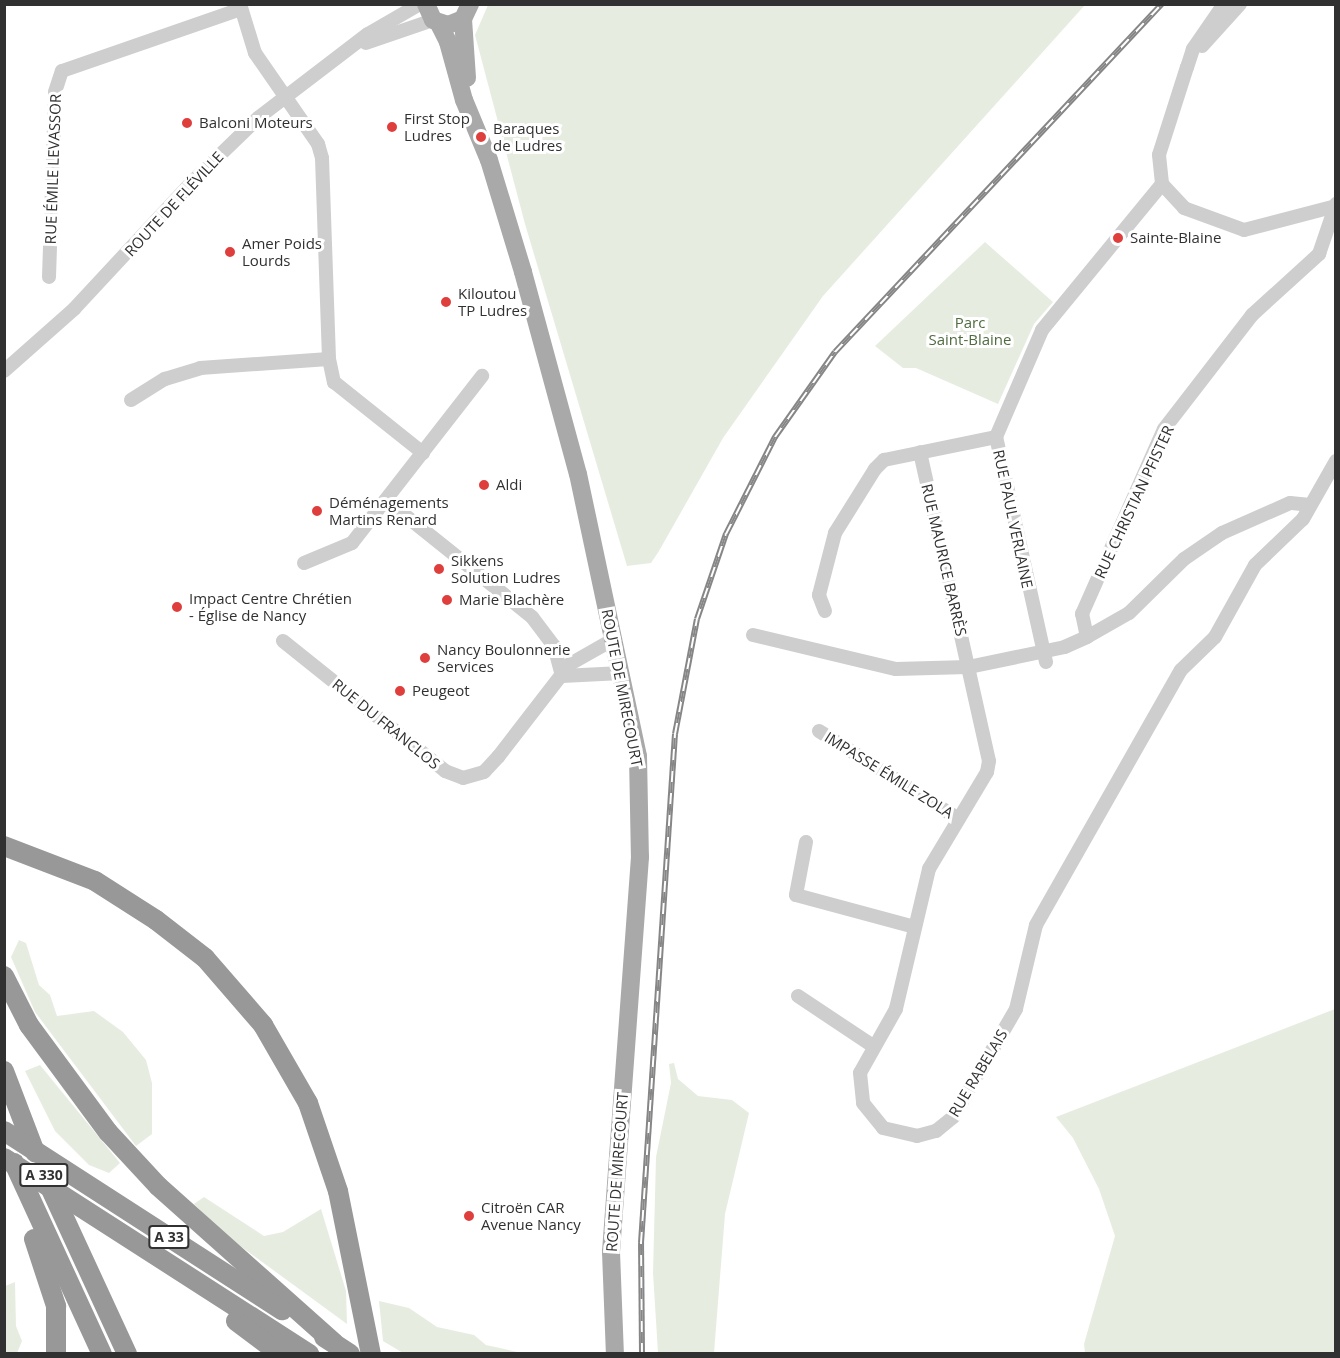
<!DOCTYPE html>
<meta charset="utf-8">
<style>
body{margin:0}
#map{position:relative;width:1340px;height:1358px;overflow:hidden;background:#fff;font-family:"Open Sans",sans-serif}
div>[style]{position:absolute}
.green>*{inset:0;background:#e6ede0}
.minor>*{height:14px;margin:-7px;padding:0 7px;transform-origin:7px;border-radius:7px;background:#cecece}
.major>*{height:18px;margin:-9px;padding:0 9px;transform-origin:9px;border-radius:9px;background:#a9a9a9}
.highway>*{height:20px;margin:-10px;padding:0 10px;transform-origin:10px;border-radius:10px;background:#989898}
.rail>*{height:6px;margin-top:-3px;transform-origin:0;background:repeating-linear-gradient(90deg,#fff 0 11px,#868686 0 22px);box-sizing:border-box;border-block:2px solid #868686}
.dots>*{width:16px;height:16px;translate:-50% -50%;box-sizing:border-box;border:3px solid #fff;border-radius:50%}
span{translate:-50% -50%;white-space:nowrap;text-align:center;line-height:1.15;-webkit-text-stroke:6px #fff;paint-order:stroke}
.shield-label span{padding:2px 4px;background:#fff;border:2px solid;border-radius:4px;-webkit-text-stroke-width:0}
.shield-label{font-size:14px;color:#313131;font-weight:700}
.poi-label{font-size:15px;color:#313131}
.left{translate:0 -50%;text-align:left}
.street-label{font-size:15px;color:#313131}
.park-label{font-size:15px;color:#506b3f}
.frame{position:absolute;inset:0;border:6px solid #313131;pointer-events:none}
</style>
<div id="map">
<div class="green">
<i style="clip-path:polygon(488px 5px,488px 4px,1085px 5px,823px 296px,723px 438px,659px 551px,651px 563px,627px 566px,525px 224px,475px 35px)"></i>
<i style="clip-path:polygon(985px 242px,1053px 302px,1034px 324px,998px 404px,916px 368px,903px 368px,875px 346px)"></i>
<i style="clip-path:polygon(19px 940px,26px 943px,39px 985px,50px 995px,57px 1016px,94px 1011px,123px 1032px,146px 1060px,152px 1083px,152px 1134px,136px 1146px,35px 1012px,11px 957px)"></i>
<i style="clip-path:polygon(1335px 1009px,1335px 1353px,1085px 1353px,1084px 1344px,1115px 1236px,1099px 1189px,1073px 1138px,1056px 1117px)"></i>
<i style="clip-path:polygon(674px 1063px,678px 1079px,698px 1096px,732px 1100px,749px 1113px,725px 1214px,714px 1353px,658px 1353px,653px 1273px,656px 1157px,671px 1083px,669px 1064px)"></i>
<i style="clip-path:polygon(40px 1065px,120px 1163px,109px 1173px,89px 1165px,55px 1131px,25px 1071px)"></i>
<i style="clip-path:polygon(204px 1197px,264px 1236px,283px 1232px,321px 1209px,346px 1291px,347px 1324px,228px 1237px,194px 1204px)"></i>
<i style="clip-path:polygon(15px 1282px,16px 1326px,22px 1341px,17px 1353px,5px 1353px,5px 1286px)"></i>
<i style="clip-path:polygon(379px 1301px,409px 1308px,437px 1327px,474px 1335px,486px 1345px,522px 1353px,403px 1353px,383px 1341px)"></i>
</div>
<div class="minor">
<i style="left:240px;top:4px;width:51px;rotate:73deg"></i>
<i style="left:255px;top:53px;width:111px;rotate:55.3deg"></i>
<i style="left:318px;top:144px;width:15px;rotate:74deg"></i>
<i style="left:322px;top:158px;width:201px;rotate:88deg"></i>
<i style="left:329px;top:359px;width:24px;rotate:78deg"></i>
<i style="left:334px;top:382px;width:114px;rotate:38.6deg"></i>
<i style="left:1224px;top:4px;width:55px;rotate:124.6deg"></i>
<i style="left:1193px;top:49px;width:19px;rotate:108deg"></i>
<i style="left:1187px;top:67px;width:92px;rotate:107.7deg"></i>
<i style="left:1159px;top:155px;width:29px;rotate:84deg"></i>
<i style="left:1162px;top:184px;width:33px;rotate:47deg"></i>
<i style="left:1184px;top:208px;width:64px;rotate:20.1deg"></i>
<i style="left:1244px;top:230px;width:95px;rotate:-14.6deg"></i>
<i style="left:366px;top:43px;width:71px;rotate:-18.9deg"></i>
<i style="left:1202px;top:46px;width:57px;rotate:-47.9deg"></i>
<i style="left:49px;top:277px;width:185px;rotate:-88.1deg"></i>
<i style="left:55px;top:92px;width:22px;rotate:-72deg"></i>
<i style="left:62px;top:71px;width:189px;rotate:-19.1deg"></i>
<i style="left:4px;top:371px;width:94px;rotate:-41.5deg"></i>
<i style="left:74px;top:309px;width:173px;rotate:-47.1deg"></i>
<i style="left:192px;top:182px;width:92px;rotate:-44.1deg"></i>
<i style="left:258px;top:118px;width:138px;rotate:-37.4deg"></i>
<i style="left:368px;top:34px;width:60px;rotate:-30deg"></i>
<i style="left:131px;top:400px;width:40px;rotate:-32deg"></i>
<i style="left:165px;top:379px;width:37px;rotate:-17deg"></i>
<i style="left:200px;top:368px;width:129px;rotate:-4deg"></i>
<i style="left:386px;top:500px;width:187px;rotate:38.7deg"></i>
<i style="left:532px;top:617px;width:36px;rotate:53deg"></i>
<i style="left:554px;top:646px;width:31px;rotate:75deg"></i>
<i style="left:1310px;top:505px;width:20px;rotate:-174deg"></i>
<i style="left:1290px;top:503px;width:74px;rotate:156.2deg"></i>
<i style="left:1222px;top:533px;width:46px;rotate:145.6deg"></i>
<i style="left:1184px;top:559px;width:77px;rotate:135.5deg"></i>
<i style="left:1129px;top:613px;width:48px;rotate:150.3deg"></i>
<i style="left:1087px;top:637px;width:24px;rotate:156deg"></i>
<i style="left:1065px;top:647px;width:99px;rotate:168.3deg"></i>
<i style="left:968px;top:667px;width:96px;rotate:77.4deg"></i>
<i style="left:989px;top:761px;width:11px;rotate:100deg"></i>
<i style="left:987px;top:772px;width:113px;rotate:120.9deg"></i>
<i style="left:929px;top:869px;width:144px;rotate:103.3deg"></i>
<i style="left:896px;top:1009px;width:73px;rotate:119.4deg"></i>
<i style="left:860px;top:1073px;width:30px;rotate:84deg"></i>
<i style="left:863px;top:1103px;width:32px;rotate:51deg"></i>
<i style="left:883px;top:1128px;width:35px;rotate:13deg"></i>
<i style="left:917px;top:1136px;width:20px;rotate:-15deg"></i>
<i style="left:936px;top:1131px;width:22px;rotate:-39deg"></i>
<i style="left:953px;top:1117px;width:125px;rotate:-59.7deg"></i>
<i style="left:1016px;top:1009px;width:86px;rotate:-76.6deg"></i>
<i style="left:1036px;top:925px;width:293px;rotate:-60.4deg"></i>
<i style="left:1181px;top:670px;width:47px;rotate:-44.1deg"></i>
<i style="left:1215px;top:637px;width:82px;rotate:-60.9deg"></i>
<i style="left:1255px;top:565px;width:66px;rotate:-43.8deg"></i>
<i style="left:1303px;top:519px;width:67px;rotate:-60.4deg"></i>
<i style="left:304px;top:563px;width:52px;rotate:-22.6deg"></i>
<i style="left:352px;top:543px;width:212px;rotate:-52.1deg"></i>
<i style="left:825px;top:611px;width:17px;rotate:-111deg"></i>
<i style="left:819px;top:595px;width:64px;rotate:-75.5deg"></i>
<i style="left:835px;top:533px;width:75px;rotate:-58deg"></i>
<i style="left:875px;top:469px;width:13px;rotate:-45deg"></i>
<i style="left:884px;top:460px;width:114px;rotate:-11.6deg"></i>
<i style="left:753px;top:635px;width:147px;rotate:13.4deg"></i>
<i style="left:896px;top:669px;width:72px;rotate:-1.6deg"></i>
<i style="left:968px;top:667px;width:220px;rotate:-102.6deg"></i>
<i style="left:1087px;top:637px;width:24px;rotate:-102deg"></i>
<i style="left:1082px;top:614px;width:202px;rotate:-66.1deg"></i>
<i style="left:1164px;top:429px;width:144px;rotate:-52.3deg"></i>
<i style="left:1252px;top:315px;width:91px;rotate:-42.3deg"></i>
<i style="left:1319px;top:254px;width:53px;rotate:-71.2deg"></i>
<i style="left:283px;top:641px;width:208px;rotate:38.7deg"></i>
<i style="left:445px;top:771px;width:19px;rotate:21deg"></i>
<i style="left:463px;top:778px;width:22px;rotate:-16deg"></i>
<i style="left:484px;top:772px;width:21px;rotate:-47deg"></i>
<i style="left:498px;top:757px;width:118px;rotate:-52.3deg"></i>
<i style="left:570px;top:664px;width:51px;rotate:-29.6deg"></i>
<i style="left:1046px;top:662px;width:230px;rotate:-102.5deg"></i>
<i style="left:996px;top:437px;width:116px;rotate:-66.7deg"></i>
<i style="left:1042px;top:330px;width:189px;rotate:-50.6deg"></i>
<i style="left:562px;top:676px;width:60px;rotate:-2.9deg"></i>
<i style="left:819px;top:731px;width:165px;rotate:32.2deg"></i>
<i style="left:806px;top:842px;width:54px;rotate:100.7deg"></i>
<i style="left:796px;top:895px;width:123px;rotate:15.1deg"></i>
<i style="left:798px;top:996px;width:90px;rotate:33.7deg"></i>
</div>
<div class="major">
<i style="left:426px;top:4px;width:17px;rotate:66deg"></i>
<i style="left:433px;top:20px;width:16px;rotate:18deg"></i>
<i style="left:448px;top:25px;width:16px;rotate:-22deg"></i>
<i style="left:463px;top:19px;width:17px;rotate:-65deg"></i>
<i style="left:463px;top:19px;width:59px;rotate:86.1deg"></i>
<i style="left:439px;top:24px;width:20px;rotate:63deg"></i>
<i style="left:448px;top:42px;width:60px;rotate:74.6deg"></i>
<i style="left:464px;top:100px;width:65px;rotate:67.4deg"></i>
<i style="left:489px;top:160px;width:117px;rotate:73.1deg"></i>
<i style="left:523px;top:272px;width:209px;rotate:74.8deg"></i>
<i style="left:578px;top:474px;width:288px;rotate:78deg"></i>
<i style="left:638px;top:756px;width:101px;rotate:88.9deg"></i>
<i style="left:640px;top:857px;width:396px;rotate:94.2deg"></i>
<i style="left:611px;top:1252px;width:102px;rotate:87.8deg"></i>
</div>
<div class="highway">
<i style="left:4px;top:846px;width:97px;rotate:21deg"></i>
<i style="left:95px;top:881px;width:72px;rotate:32.6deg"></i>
<i style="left:156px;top:920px;width:62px;rotate:37.8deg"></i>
<i style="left:205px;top:958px;width:89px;rotate:49.1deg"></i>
<i style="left:263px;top:1025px;width:90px;rotate:60deg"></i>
<i style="left:308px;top:1103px;width:93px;rotate:71.2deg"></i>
<i style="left:338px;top:1191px;width:166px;rotate:78.6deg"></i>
<i style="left:4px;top:976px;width:55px;rotate:63deg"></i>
<i style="left:29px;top:1025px;width:133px;rotate:53.6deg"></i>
<i style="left:108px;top:1132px;width:74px;rotate:47.2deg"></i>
<i style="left:158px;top:1186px;width:236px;rotate:41.7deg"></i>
<i style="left:4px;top:1071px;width:87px;rotate:69.1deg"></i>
<i style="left:4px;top:1131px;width:331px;rotate:32.8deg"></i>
<i style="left:4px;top:1158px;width:363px;rotate:32.7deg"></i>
<i style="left:14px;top:1163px;width:210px;rotate:65.3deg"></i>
<i style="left:49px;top:1185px;width:186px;rotate:65.2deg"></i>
<i style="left:34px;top:1239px;width:71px;rotate:71.8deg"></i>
<i style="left:56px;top:1306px;width:48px;rotate:90deg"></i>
<i style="left:236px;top:1321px;width:55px;rotate:36.9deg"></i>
<i style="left:324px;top:1337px;width:31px;rotate:33deg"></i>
</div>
<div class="rail">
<i style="left:642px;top:1354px;width:111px;rotate:-90.5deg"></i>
<i style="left:641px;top:1243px;width:510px;rotate:-86.18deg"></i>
<i style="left:675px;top:734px;width:117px;rotate:-79.2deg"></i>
<i style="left:697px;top:619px;width:90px;rotate:-71.2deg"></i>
<i style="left:726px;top:534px;width:109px;rotate:-63.2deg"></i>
<i style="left:775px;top:437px;width:104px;rotate:-54.8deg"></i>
<i style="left:835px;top:352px;width:478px;rotate:-46.8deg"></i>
</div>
<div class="dots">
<i style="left:187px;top:123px;background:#de3f3d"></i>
<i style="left:392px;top:127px;background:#de3f3d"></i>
<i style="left:481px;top:137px;background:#de3f3d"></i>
<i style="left:1118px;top:238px;background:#de3f3d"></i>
<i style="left:230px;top:252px;background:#de3f3d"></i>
<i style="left:446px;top:302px;background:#de3f3d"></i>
<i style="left:484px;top:485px;background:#de3f3d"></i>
<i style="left:317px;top:511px;background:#de3f3d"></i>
<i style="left:439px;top:569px;background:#de3f3d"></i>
<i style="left:447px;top:600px;background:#de3f3d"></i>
<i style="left:177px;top:607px;background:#de3f3d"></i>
<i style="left:425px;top:658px;background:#de3f3d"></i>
<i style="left:400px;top:691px;background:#de3f3d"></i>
<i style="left:469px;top:1216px;background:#de3f3d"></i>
</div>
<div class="shield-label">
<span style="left:44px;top:1175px">A 330</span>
<span style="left:169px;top:1237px">A 33</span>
</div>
<div class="poi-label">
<span class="left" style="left:404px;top:127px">First Stop<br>Ludres</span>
<span class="left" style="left:199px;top:123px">Balconi Moteurs</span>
<span class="left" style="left:493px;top:137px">Baraques<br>de Ludres</span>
<span class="left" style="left:1130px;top:238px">Sainte-Blaine</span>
<span class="left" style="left:242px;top:252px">Amer Poids<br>Lourds</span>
<span class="left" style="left:458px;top:302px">Kiloutou<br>TP Ludres</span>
<span class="left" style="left:496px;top:485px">Aldi</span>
<span class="left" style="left:329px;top:511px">Déménagements<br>Martins Renard</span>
<span class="left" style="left:451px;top:569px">Sikkens<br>Solution Ludres</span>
<span class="left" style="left:189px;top:607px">Impact Centre Chrétien<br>- Église de Nancy</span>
<span class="left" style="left:459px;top:600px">Marie Blachère</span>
<span class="left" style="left:437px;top:658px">Nancy Boulonnerie<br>Services</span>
<span class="left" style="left:412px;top:691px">Peugeot</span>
<span class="left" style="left:481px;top:1216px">Citroën CAR<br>Avenue Nancy</span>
</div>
<div class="street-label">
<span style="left:53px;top:169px;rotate:-88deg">RUE ÉMILE LEVASSOR</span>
<span style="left:174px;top:204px;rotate:-47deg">ROUTE DE FLÉVILLE</span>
<span style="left:1134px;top:502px;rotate:-65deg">RUE CHRISTIAN PFISTER</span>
<span style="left:1013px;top:519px;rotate:78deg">RUE PAUL VERLAINE</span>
<span style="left:944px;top:560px;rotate:77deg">RUE MAURICE BARRÈS</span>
<span style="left:622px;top:688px;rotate:79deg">ROUTE DE MIRECOURT</span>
<span style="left:386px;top:724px;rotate:39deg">RUE DU FRANCLOS</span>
<span style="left:889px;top:775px;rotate:32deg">IMPASSE ÉMILE ZOLA</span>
<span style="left:978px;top:1073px;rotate:-59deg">RUE RABELAIS</span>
<span style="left:617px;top:1172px;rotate:-86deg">ROUTE DE MIRECOURT</span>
</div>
<div class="park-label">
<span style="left:970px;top:331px">Parc<br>Saint-Blaine</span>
</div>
<div class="frame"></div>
</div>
